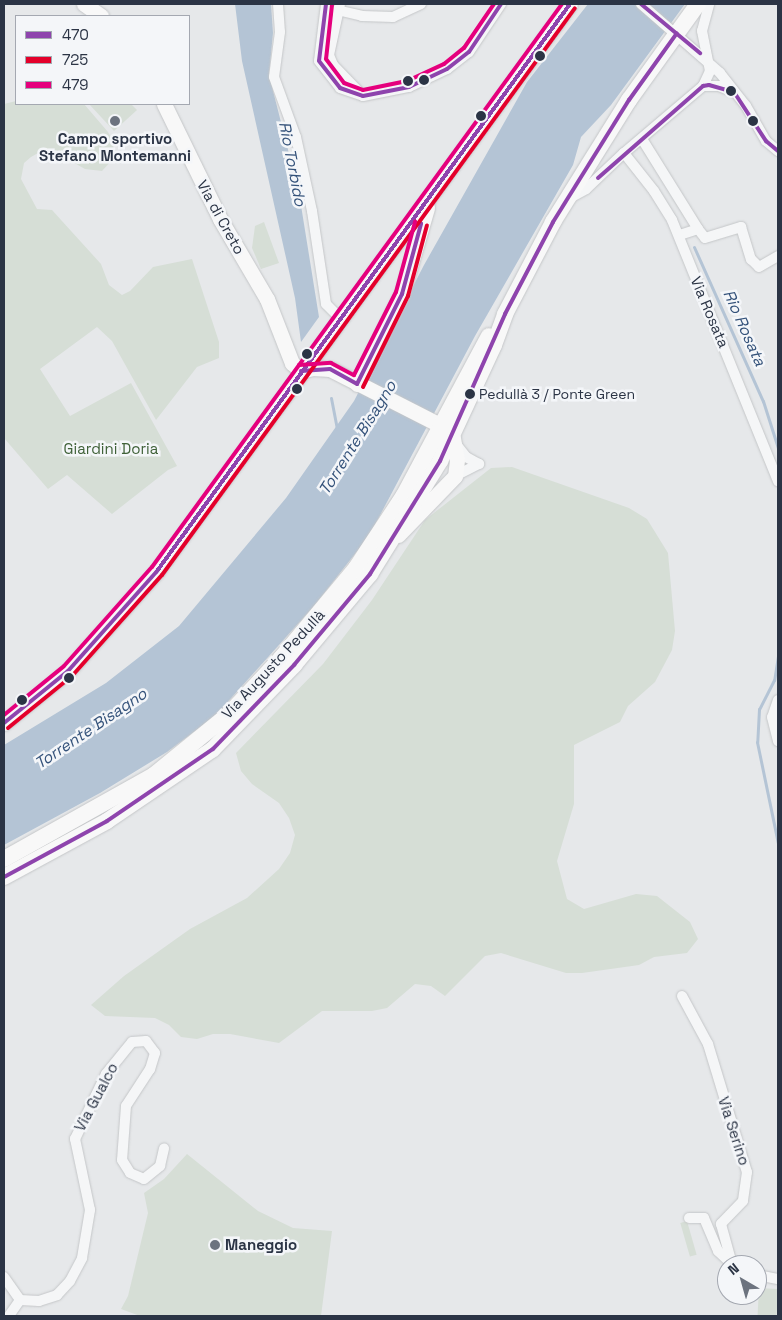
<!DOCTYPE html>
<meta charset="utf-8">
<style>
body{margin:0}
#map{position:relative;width:782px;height:1320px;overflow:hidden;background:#e6e8ea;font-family:"Space Grotesk",sans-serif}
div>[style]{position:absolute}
.green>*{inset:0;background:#d6ded6;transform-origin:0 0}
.water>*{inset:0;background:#b4c4d5}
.stream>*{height:3px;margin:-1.5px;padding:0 1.5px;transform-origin:1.5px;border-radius:1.5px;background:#b4c4d5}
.roads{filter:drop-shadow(0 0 1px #c4c6c8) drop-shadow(0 0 1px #c4c6c8)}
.street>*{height:10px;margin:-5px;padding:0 5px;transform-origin:5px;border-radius:5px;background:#f5f6f7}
.secondary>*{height:15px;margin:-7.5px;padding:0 7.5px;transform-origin:7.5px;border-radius:7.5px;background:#f8f8f8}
.primary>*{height:16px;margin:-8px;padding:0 8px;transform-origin:8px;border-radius:8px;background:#f8f8f8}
.bus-1>*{height:4px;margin:-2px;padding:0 2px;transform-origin:2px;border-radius:2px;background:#8e44ad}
.bus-2>*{height:4px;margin:-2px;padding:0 2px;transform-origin:2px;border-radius:2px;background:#e4002b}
.bus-3>*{height:4px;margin:-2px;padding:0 2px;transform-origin:2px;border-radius:2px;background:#e5007d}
.dots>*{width:14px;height:14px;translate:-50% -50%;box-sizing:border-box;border:2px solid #f4f6f9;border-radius:50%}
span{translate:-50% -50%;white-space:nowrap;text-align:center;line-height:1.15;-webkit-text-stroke:5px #f4f6f9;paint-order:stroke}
.bus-label{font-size:14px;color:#2b3445}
.left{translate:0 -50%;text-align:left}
.poi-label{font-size:15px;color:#2b3445;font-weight:700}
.street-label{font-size:15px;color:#2b3445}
.park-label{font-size:15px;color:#3f6138}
.water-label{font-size:16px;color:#34527a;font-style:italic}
.frame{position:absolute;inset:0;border:5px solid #2b3445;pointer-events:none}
.legend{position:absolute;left:15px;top:15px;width:175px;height:90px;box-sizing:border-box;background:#f4f6f9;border:1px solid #a4a8b1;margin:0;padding:6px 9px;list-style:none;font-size:15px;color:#2b3445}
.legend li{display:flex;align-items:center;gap:10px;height:25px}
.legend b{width:25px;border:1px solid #a4a8b1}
.north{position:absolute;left:717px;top:1255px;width:50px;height:50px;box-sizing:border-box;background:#f4f6f9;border:1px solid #a4a8b1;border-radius:50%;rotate:322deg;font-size:14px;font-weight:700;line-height:20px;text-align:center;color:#2b3445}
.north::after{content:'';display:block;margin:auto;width:18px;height:22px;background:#6c737f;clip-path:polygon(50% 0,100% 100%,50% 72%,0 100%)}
</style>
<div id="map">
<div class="green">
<i style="clip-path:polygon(16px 101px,16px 104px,84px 104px,108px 132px,113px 141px,114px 158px,102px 171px,85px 169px,55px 152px,38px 153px,31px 157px,24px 163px,21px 179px,37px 209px,52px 210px,101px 264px,109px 285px,122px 295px,130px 291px,153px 267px,192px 259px,219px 342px,219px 358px,197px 367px,156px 420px,112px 341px,97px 327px,40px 369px,70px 416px,131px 383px,177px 466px,168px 470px,112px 514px,67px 475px,48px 489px,4px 438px,4px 104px)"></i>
<i style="clip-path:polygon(89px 104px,131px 104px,137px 110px,114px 131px)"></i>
<i style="clip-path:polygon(264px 222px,279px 263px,261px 269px,252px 248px,255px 226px)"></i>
<i style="clip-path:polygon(512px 467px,629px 508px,647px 519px,668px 553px,675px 631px,672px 650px,655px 682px,628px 706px,620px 722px,574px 745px,574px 804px,557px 861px,567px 899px,584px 909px,636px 894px,657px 896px,690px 922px,698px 939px,687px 953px,654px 957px,639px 965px,582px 973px,566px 973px,501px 953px,485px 956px,445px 996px,431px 986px,415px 984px,387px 1008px,372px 1011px,322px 1011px,279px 1043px,230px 1034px,213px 1034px,197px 1039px,181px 1037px,169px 1025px,155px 1018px,105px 1016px,91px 1005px,124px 976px,190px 929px,247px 898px,279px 869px,290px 853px,295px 835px,289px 818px,279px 803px,252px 784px,241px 771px,236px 753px,323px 664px,372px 600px,425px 520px,491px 468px)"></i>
<i style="clip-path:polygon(187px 1154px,258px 1211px,293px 1228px,332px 1231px,321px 1316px,140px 1316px,121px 1309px,128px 1296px,148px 1213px,144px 1193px,164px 1179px)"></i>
<i style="left:687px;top:1221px;width:35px;height:7px;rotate:74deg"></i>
<i style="left:759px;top:1288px;width:19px;height:28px;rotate:3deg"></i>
</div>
<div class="water">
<i style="clip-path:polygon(235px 4px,271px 4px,273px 33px,269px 75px,299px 193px,319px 317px,301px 342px,295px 298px,242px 61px)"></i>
<i style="clip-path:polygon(588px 4px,685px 4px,611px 105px,581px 137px,573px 165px,475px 336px,369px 536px,314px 606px,215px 716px,167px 752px,100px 793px,4px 845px,4px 745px,106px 683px,179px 626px,286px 498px,354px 401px,424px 265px,527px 82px)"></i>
</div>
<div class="stream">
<i style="left:694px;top:247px;width:169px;rotate:65.9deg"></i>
<i style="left:763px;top:401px;width:49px;rotate:72.3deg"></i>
<i style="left:331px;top:398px;width:31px;rotate:79deg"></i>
<i style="left:778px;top:656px;width:24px;rotate:99deg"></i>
<i style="left:774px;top:680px;width:33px;rotate:117deg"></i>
<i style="left:759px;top:709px;width:33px;rotate:93deg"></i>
<i style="left:757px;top:742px;width:103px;rotate:78.3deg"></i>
</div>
<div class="roads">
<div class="street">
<i style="left:278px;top:4px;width:28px;rotate:86deg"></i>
<i style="left:280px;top:32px;width:45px;rotate:97.6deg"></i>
<i style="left:274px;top:77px;width:64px;rotate:69.9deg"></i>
<i style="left:296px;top:137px;width:76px;rotate:77.8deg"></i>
<i style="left:312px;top:211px;width:94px;rotate:81.4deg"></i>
<i style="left:326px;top:304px;width:18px;rotate:45deg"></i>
<i style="left:326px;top:4px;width:57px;rotate:97deg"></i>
<i style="left:319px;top:61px;width:34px;rotate:52deg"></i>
<i style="left:340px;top:88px;width:24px;rotate:19deg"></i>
<i style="left:363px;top:96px;width:47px;rotate:-11.1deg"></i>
<i style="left:409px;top:87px;width:42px;rotate:-25.3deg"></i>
<i style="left:447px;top:69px;width:28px;rotate:-38deg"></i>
<i style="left:469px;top:52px;width:58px;rotate:-56.3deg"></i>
<i style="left:340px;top:4px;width:52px;rotate:102.2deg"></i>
<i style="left:329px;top:55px;width:11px;rotate:68deg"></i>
<i style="left:333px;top:65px;width:40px;rotate:46deg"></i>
<i style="left:641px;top:4px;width:105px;rotate:41.1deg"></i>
<i style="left:720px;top:73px;width:42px;rotate:51.8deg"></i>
<i style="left:746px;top:106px;width:40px;rotate:60.3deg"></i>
<i style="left:766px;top:141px;width:16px;rotate:40deg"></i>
<i style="left:337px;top:10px;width:26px;rotate:13deg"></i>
<i style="left:362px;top:16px;width:31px;rotate:2deg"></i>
<i style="left:393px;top:17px;width:31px;rotate:-25deg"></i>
<i style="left:703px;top:86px;width:17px;rotate:-65deg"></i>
<i style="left:710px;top:71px;width:41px;rotate:-101.3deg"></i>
<i style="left:702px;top:31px;width:28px;rotate:-75deg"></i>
<i style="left:642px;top:139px;width:106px;rotate:58.1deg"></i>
<i style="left:698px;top:229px;width:20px;rotate:162deg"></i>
<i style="left:624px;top:153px;width:48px;rotate:51.7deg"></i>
<i style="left:654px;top:191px;width:34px;rotate:58deg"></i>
<i style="left:672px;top:220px;width:282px;rotate:67.9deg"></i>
<i style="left:570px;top:198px;width:18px;rotate:-29deg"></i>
<i style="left:586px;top:189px;width:52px;rotate:-43.5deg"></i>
<i style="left:624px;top:153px;width:104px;rotate:-40.3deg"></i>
<i style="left:703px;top:86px;width:16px"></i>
<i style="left:719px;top:86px;width:16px;rotate:22deg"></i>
<i style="left:698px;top:229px;width:11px;rotate:52deg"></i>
<i style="left:705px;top:238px;width:38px;rotate:-17deg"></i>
<i style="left:741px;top:227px;width:34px;rotate:73deg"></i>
<i style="left:751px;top:259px;width:11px;rotate:45deg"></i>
<i style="left:759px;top:267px;width:22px;rotate:-30deg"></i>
<i style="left:456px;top:444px;width:16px;rotate:52deg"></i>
<i style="left:466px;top:457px;width:15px;rotate:28deg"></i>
<i style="left:455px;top:476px;width:27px;rotate:-27deg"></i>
<i style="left:778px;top:700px;width:18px;rotate:109deg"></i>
<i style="left:772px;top:717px;width:25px;rotate:76deg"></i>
<i style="left:682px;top:996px;width:55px;rotate:61.6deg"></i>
<i style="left:708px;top:1044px;width:134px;rotate:73.1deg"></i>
<i style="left:747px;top:1172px;width:29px;rotate:98deg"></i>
<i style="left:743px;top:1201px;width:32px;rotate:134deg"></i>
<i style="left:721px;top:1224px;width:41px;rotate:74.6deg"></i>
<i style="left:689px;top:1218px;width:15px"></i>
<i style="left:704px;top:1218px;width:36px;rotate:67deg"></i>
<i style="left:718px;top:1251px;width:18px;rotate:43deg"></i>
<i style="left:757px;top:1275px;width:21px;rotate:11deg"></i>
<i style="left:4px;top:1277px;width:28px;rotate:55deg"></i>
<i style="left:20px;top:1300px;width:19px;rotate:125deg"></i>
<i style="left:20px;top:1300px;width:19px;rotate:3deg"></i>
<i style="left:39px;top:1301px;width:19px;rotate:-18deg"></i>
<i style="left:57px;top:1295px;width:19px;rotate:-47deg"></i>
<i style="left:70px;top:1281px;width:26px;rotate:-62deg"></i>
<i style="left:82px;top:1258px;width:49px;rotate:-80.5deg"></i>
<i style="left:90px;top:1210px;width:73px;rotate:-101.9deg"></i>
<i style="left:75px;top:1139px;width:72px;rotate:-64.5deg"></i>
<i style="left:106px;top:1074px;width:41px;rotate:-50.9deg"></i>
<i style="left:132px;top:1042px;width:14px;rotate:-4deg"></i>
<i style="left:146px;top:1041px;width:15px;rotate:53deg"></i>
<i style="left:155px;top:1053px;width:17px;rotate:107deg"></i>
<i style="left:150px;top:1069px;width:44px;rotate:123deg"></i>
<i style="left:126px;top:1106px;width:54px;rotate:94.2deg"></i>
<i style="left:122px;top:1160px;width:15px;rotate:58deg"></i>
<i style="left:130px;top:1173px;width:15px;rotate:23deg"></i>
<i style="left:144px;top:1179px;width:21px;rotate:-39deg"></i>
<i style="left:160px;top:1166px;width:18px;rotate:-77deg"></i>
</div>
<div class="secondary">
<i style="left:84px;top:4px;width:21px;rotate:35deg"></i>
<i style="left:164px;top:104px;width:128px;rotate:64deg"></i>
<i style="left:220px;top:219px;width:93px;rotate:59.6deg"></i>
<i style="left:267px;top:299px;width:69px;rotate:68.7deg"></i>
<i style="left:292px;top:363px;width:12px;rotate:42deg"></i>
<i style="left:301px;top:371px;width:11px;rotate:-15deg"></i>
<i style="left:312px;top:368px;width:18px;rotate:3deg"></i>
<i style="left:330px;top:369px;width:126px;rotate:27deg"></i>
<i style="left:442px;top:426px;width:16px;rotate:47deg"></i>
<i style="left:453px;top:438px;width:22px;rotate:80deg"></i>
<i style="left:457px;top:460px;width:16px;rotate:97deg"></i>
<i style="left:455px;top:476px;width:82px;rotate:134deg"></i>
<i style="left:357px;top:384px;width:101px;rotate:-63.4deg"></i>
<i style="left:402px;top:294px;width:90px;rotate:-73.8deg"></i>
<i style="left:4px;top:723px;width:82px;rotate:-39.1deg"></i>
<i style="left:68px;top:671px;width:134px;rotate:-48.3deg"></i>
<i style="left:157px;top:571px;width:701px;rotate:-53.93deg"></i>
</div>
<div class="primary">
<i style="left:4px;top:859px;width:172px;rotate:-29.2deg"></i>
<i style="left:154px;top:775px;width:97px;rotate:-39.1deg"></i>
<i style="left:229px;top:714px;width:76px;rotate:-47.1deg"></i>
<i style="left:281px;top:658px;width:117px;rotate:-50.2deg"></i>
<i style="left:356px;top:568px;width:87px;rotate:-56.7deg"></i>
<i style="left:404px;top:495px;width:180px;rotate:-61.9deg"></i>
<i style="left:4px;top:877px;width:117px;rotate:-28.5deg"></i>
<i style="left:107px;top:821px;width:128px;rotate:-34.2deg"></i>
<i style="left:213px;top:749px;width:117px;rotate:-46deg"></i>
<i style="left:294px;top:665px;width:119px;rotate:-50.1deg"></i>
<i style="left:370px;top:574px;width:133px;rotate:-58.2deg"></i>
<i style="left:440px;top:461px;width:128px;rotate:-65deg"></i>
<i style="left:494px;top:345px;width:33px;rotate:-70deg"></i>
<i style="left:505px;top:314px;width:104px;rotate:-62.4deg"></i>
<i style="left:553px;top:222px;width:144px;rotate:-58.1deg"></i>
<i style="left:629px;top:100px;width:118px;rotate:-54.3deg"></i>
</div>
</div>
<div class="bus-1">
<i style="left:326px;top:4px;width:57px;rotate:97deg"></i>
<i style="left:319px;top:61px;width:34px;rotate:52deg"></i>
<i style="left:340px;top:88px;width:24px;rotate:19deg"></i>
<i style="left:363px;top:96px;width:47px;rotate:-11.1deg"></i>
<i style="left:409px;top:87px;width:42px;rotate:-25.3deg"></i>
<i style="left:447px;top:69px;width:28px;rotate:-38deg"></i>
<i style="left:469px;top:52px;width:58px;rotate:-56.3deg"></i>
<i style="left:641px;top:4px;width:77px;rotate:39.7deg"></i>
<i style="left:598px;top:178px;width:140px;rotate:-41.2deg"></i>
<i style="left:703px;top:86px;width:6px;rotate:-9deg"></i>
<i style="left:709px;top:85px;width:26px;rotate:16deg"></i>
<i style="left:734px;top:92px;width:59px;rotate:56.9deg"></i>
<i style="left:766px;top:141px;width:16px;rotate:40deg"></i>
<i style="left:301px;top:371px;width:29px;rotate:-4deg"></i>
<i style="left:330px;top:369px;width:31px;rotate:29deg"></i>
<i style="left:357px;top:384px;width:101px;rotate:-63.4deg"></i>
<i style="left:402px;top:294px;width:73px;rotate:-74.8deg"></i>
<i style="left:4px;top:723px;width:82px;rotate:-39.1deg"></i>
<i style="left:68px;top:671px;width:134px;rotate:-48.3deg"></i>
<i style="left:157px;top:571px;width:701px;rotate:-53.93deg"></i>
<i style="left:4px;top:877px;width:117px;rotate:-28.5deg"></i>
<i style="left:107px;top:821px;width:128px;rotate:-34.2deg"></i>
<i style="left:213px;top:749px;width:117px;rotate:-46deg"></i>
<i style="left:294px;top:665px;width:119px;rotate:-50.1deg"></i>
<i style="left:370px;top:574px;width:133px;rotate:-58.2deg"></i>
<i style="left:440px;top:461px;width:161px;rotate:-66.1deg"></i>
<i style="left:505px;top:314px;width:104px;rotate:-62.4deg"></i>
<i style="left:553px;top:222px;width:144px;rotate:-58.1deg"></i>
<i style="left:629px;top:100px;width:82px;rotate:-54.4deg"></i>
</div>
<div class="bus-2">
<i style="left:363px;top:387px;width:102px;rotate:-63.7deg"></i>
<i style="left:408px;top:296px;width:73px;rotate:-75deg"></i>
<i style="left:8px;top:728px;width:82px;rotate:-39.1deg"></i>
<i style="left:72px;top:676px;width:135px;rotate:-48.3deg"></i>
<i style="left:162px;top:575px;width:701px;rotate:-53.93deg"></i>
</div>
<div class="bus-3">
<i style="left:332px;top:5px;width:54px;rotate:96.3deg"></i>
<i style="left:326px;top:59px;width:30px;rotate:53deg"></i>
<i style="left:344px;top:83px;width:20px;rotate:20deg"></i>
<i style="left:363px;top:90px;width:45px;rotate:-11.6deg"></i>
<i style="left:407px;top:81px;width:41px;rotate:-24.7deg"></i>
<i style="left:444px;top:64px;width:26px;rotate:-39deg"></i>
<i style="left:464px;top:48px;width:53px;rotate:-55.7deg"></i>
<i style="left:299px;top:365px;width:32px;rotate:-4deg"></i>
<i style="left:331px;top:363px;width:26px;rotate:28deg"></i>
<i style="left:354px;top:375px;width:93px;rotate:-63.2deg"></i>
<i style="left:396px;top:292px;width:73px;rotate:-74.8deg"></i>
<i style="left:4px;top:715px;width:77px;rotate:-39.2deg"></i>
<i style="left:64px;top:666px;width:132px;rotate:-48.4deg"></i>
<i style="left:152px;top:567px;width:696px;rotate:-53.94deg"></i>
</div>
<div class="dots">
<i style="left:540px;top:56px;background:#2b3445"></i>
<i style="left:424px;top:80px;background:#2b3445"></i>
<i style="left:408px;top:81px;background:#2b3445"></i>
<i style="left:731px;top:91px;background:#2b3445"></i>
<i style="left:481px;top:116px;background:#2b3445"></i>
<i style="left:115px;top:121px;background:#6c737f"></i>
<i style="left:753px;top:121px;background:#2b3445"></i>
<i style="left:307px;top:354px;background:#2b3445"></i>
<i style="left:297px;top:389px;background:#2b3445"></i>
<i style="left:470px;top:394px;background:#2b3445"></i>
<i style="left:69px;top:678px;background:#2b3445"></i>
<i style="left:22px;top:700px;background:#2b3445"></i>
<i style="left:215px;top:1245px;background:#6c737f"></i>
</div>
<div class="bus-label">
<span class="left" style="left:479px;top:394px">Pedullà 3 / Ponte Green</span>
</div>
<div class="poi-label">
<span style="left:115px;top:147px">Campo sportivo<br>Stefano Montemanni</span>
<span class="left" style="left:225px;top:1245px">Maneggio</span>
</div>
<div class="street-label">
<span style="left:221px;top:217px;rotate:61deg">Via di Creto</span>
<span style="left:710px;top:312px;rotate:67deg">Via Rosata</span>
<span style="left:273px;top:664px;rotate:-47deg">Via Augusto Pedullà</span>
<span style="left:96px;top:1097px;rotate:-62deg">Via Gualco</span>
<span style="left:734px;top:1131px;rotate:72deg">Via Serino</span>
</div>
<div class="park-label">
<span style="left:111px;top:449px">Giardini Doria</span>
</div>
<div class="water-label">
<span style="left:292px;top:164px;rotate:79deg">Rio Torbido</span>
<span style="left:744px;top:328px;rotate:66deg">Rio Rosata</span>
<span style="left:358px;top:438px;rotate:-58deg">Torrente Bisagno</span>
<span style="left:91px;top:729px;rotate:-34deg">Torrente Bisagno</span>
</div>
<div class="frame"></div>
<ul class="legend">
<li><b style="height:6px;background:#8e44ad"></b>470</li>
<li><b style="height:6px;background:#e4002b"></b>725</li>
<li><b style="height:6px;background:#e5007d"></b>479</li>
</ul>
<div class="north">N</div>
</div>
